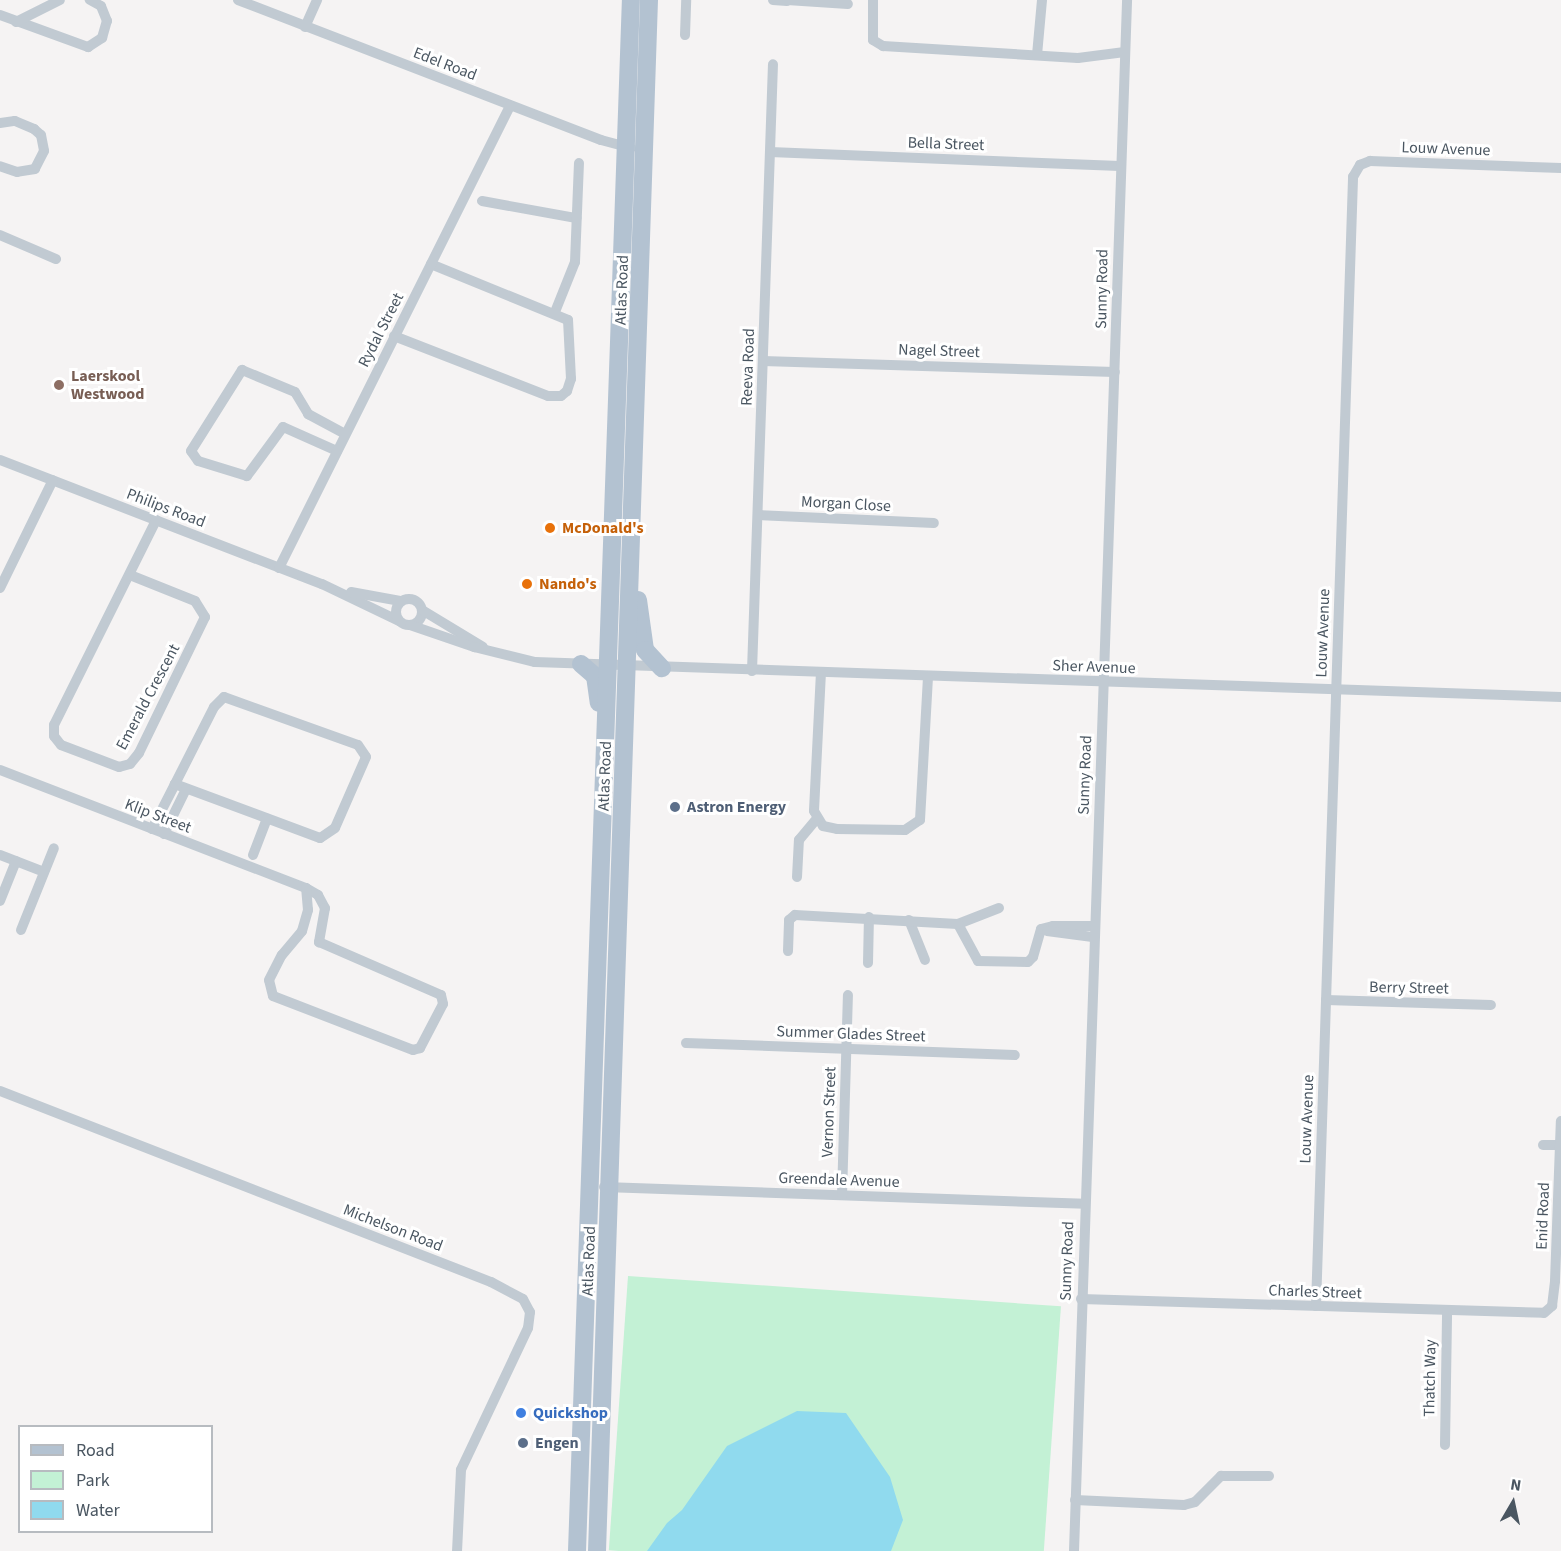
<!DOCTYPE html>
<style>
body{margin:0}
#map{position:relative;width:1561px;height:1551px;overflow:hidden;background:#f5f3f3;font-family:"Source Sans 3",sans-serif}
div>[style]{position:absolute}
.green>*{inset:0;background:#c3f1d5;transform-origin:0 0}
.water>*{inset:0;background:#90daee}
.street>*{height:10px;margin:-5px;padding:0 5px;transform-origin:5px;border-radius:5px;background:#c1cad2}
.street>.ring{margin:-5px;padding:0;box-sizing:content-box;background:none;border:10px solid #c1cad2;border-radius:50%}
.primary>*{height:18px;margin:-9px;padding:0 9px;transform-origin:9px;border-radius:9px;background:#b3c2d1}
.dots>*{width:16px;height:16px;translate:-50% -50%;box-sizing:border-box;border:3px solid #fff;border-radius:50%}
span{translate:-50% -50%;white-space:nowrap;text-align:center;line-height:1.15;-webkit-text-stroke:6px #fff;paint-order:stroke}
.street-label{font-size:16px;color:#4a5661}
.education-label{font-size:16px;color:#785e54;font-weight:700}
.left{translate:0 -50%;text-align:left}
.food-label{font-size:16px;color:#c56008;font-weight:700}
.service-label{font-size:16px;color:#4e5e75;font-weight:700}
.shop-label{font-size:16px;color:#366cbe;font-weight:700}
.legend{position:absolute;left:18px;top:1425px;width:195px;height:108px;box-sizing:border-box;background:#fff;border:2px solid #b7bbc0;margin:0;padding:8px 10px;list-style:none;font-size:18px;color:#4a5661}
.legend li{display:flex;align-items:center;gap:12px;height:30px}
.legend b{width:30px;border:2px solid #b7bbc0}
.north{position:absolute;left:1483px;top:1473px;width:60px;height:60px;-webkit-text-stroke:4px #fff;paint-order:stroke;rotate:9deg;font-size:16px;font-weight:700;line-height:24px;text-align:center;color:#4a5661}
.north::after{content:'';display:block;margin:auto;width:21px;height:27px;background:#4a5661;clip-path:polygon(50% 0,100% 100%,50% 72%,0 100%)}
</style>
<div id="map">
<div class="green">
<i style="left:628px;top:1276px;width:434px;height:275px;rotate:4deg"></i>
</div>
<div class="water">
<i style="clip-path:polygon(797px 1411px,846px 1413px,890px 1477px,903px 1520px,891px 1551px,647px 1551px,667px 1523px,682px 1510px,727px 1446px)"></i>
</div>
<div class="street">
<i style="left:238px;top:0;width:389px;rotate:21.1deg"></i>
<i style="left:601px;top:140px;width:31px;rotate:15deg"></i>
<i style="left:773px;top:0;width:14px;rotate:4deg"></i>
<i style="left:787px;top:0;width:61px;rotate:3.8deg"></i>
<i style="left:873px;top:0;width:40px;rotate:90deg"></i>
<i style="left:873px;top:40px;width:12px;rotate:31deg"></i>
<i style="left:883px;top:46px;width:195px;rotate:3.5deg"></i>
<i style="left:1078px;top:58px;width:47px;rotate:-7.3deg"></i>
<i style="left:0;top:15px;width:94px;rotate:20deg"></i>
<i style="left:88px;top:47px;width:17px;rotate:-33deg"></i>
<i style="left:102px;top:38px;width:18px;rotate:-74deg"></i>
<i style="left:107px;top:21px;width:16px;rotate:-112deg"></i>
<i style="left:101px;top:6px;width:13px;rotate:-151deg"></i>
<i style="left:16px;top:22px;width:49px;rotate:-26.6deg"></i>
<i style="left:305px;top:27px;width:30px;rotate:-66deg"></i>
<i style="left:685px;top:35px;width:35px;rotate:-88deg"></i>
<i style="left:1037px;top:55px;width:55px;rotate:-84.8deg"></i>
<i style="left:0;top:123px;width:15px;rotate:-8deg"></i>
<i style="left:15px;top:121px;width:21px;rotate:23deg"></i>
<i style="left:34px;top:129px;width:9px;rotate:41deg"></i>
<i style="left:41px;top:135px;width:16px;rotate:79deg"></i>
<i style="left:44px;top:151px;width:20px;rotate:117deg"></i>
<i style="left:35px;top:169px;width:18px;rotate:171deg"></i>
<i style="left:17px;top:172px;width:18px;rotate:-161deg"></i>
<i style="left:770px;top:152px;width:350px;rotate:2.3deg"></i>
<i style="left:482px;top:201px;width:96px;rotate:10.3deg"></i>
<i style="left:0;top:235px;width:61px;rotate:23.2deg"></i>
<i style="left:555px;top:312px;width:54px;rotate:-68.2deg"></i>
<i style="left:575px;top:262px;width:99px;rotate:-87.7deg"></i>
<i style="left:394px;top:336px;width:165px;rotate:21.3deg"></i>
<i style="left:548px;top:396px;width:13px"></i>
<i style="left:561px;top:396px;width:8px;rotate:-40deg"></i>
<i style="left:567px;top:391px;width:13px;rotate:-72deg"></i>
<i style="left:571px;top:379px;width:59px;rotate:-92.9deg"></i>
<i style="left:568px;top:320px;width:148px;rotate:-157.8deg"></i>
<i style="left:763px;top:361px;width:352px;rotate:1.8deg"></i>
<i style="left:337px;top:451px;width:59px;rotate:-156deg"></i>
<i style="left:283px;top:427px;width:61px;rotate:126.3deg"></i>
<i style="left:247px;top:476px;width:51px;rotate:-163deg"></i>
<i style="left:198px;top:461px;width:12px;rotate:-125deg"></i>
<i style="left:191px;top:451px;width:96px;rotate:-57.8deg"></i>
<i style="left:242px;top:370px;width:57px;rotate:22.5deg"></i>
<i style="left:295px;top:392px;width:26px;rotate:59deg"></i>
<i style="left:308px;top:414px;width:42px;rotate:28.4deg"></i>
<i style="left:0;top:460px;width:345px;rotate:21.1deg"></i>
<i style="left:322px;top:584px;width:85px;rotate:25.7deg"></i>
<i style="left:758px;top:515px;width:176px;rotate:2.6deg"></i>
<i style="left:279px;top:568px;width:517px;rotate:-63.43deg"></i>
<i style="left:130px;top:575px;width:70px;rotate:21.8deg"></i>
<i style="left:195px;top:601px;width:19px;rotate:58deg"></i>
<i style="left:205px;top:617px;width:151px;rotate:115.9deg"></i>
<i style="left:139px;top:753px;width:14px;rotate:129deg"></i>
<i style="left:130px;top:764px;width:11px;rotate:165deg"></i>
<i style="left:119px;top:767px;width:62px;rotate:-159.2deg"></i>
<i style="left:61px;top:745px;width:11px;rotate:-128deg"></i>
<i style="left:54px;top:736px;width:11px;rotate:-90deg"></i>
<i style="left:54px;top:725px;width:229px;rotate:-63.5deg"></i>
<i style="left:0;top:588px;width:120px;rotate:-63.9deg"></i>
<i style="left:351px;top:592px;width:50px;rotate:10.4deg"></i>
<i class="ring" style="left:396px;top:599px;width:16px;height:16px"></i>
<i style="left:422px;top:610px;width:71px;rotate:31.2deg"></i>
<i style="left:410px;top:625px;width:68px;rotate:19deg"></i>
<i style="left:474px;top:647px;width:63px;rotate:13.8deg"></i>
<i style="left:535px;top:662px;width:1027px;rotate:1.95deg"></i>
<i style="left:752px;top:671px;width:607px;rotate:-88.02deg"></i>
<i style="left:821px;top:672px;width:139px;rotate:92.9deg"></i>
<i style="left:814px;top:811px;width:17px;rotate:59deg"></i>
<i style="left:823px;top:826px;width:14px;rotate:12deg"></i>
<i style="left:837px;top:829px;width:68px;rotate:0.8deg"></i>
<i style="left:905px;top:830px;width:18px;rotate:-34deg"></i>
<i style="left:920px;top:820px;width:143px;rotate:-86.8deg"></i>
<i style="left:0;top:770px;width:328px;rotate:21.1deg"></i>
<i style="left:306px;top:888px;width:14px;rotate:30deg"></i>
<i style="left:318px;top:895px;width:15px;rotate:62deg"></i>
<i style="left:325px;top:908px;width:35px;rotate:100deg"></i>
<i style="left:319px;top:942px;width:133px;rotate:23.5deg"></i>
<i style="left:441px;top:995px;width:9px;rotate:77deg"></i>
<i style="left:443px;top:1004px;width:50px;rotate:117.6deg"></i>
<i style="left:420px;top:1048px;width:7px;rotate:164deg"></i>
<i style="left:413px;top:1050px;width:150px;rotate:-158.9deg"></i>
<i style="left:273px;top:996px;width:16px;rotate:-104deg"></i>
<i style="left:269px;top:980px;width:28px;rotate:-63deg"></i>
<i style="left:282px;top:955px;width:31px;rotate:-50deg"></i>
<i style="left:302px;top:931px;width:22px;rotate:-74deg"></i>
<i style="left:308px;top:910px;width:22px;rotate:-95deg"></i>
<i style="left:152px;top:829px;width:51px;rotate:-62.9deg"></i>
<i style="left:175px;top:784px;width:86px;rotate:-63.1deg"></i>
<i style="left:214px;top:707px;width:14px;rotate:-45deg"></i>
<i style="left:224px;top:697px;width:142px;rotate:19.7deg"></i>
<i style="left:358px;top:745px;width:14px;rotate:56deg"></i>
<i style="left:366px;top:757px;width:77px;rotate:113.6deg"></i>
<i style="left:335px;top:828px;width:18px;rotate:146deg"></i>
<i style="left:320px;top:838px;width:155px;rotate:-159.6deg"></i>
<i style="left:164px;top:834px;width:50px;rotate:-63.9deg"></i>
<i style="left:0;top:855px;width:47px;rotate:21.1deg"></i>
<i style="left:253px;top:855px;width:39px;rotate:-69deg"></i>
<i style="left:797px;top:877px;width:37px;rotate:-87deg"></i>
<i style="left:799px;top:840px;width:26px;rotate:-50deg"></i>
<i style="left:0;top:901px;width:43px;rotate:-68.2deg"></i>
<i style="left:999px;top:908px;width:44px;rotate:158.7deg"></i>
<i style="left:958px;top:924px;width:42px;rotate:61.6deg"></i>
<i style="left:978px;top:961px;width:50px;rotate:1.1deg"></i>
<i style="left:1028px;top:962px;width:7px;rotate:-45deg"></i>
<i style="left:1033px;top:957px;width:29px;rotate:-74deg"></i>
<i style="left:909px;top:920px;width:43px;rotate:68.2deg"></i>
<i style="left:1041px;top:929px;width:12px;rotate:-14deg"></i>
<i style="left:1053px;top:926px;width:40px"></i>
<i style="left:21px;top:930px;width:88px;rotate:-68.1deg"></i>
<i style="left:1047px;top:931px;width:46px;rotate:7.4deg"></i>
<i style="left:788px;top:951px;width:31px;rotate:-88deg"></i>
<i style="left:789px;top:920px;width:8px;rotate:-40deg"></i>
<i style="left:795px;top:915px;width:163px;rotate:3.2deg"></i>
<i style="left:868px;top:963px;width:46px;rotate:-88.8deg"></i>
<i style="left:1326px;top:1000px;width:165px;rotate:1.7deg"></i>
<i style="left:686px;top:1043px;width:329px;rotate:2.1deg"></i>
<i style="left:0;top:1091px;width:527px;rotate:21.26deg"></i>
<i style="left:491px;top:1282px;width:36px;rotate:28deg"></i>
<i style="left:523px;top:1299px;width:15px;rotate:62deg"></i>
<i style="left:530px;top:1312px;width:16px;rotate:97deg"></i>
<i style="left:528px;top:1328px;width:157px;rotate:115.3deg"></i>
<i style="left:461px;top:1470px;width:81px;rotate:92.8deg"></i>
<i style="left:1543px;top:1145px;width:17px"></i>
<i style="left:604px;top:1187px;width:481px;rotate:2deg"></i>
<i style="left:842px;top:1195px;width:200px;rotate:-88.3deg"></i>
<i style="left:1081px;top:1299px;width:463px;rotate:1.7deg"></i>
<i style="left:1544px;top:1313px;width:11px;rotate:-41deg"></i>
<i style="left:1552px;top:1306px;width:25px;rotate:-83deg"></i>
<i style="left:1555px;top:1281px;width:160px;rotate:-87.9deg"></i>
<i style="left:1316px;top:1306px;width:1130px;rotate:-88.12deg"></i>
<i style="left:1353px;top:177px;width:14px;rotate:-60deg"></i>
<i style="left:1360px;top:165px;width:11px;rotate:-22deg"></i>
<i style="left:1370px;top:161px;width:191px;rotate:2.1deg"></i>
<i style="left:1445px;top:1445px;width:134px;rotate:-89.1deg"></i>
<i style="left:1075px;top:1500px;width:109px;rotate:2.6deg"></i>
<i style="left:1184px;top:1505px;width:11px;rotate:-15deg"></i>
<i style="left:1195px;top:1502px;width:37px;rotate:-45deg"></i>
<i style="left:1221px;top:1476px;width:48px"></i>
<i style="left:1074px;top:1551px;width:1552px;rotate:-88.04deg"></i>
</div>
<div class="primary">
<i style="left:638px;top:600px;width:50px;rotate:82deg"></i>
<i style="left:645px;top:650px;width:25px;rotate:47deg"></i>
<i style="left:581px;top:664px;width:18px;rotate:41deg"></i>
<i style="left:595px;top:676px;width:27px;rotate:82deg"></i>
<i style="left:577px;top:1551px;width:1552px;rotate:-88.01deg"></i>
<i style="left:597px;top:1551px;width:1552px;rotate:-88.08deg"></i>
</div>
<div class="dots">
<i style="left:59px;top:385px;background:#8d6e63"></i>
<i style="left:550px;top:528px;background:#e8710a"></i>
<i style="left:527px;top:584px;background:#e8710a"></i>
<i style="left:675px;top:807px;background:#5c6f8a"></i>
<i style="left:521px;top:1413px;background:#3f7fe0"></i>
<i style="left:523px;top:1443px;background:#5c6f8a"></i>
</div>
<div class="street-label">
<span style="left:445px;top:64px;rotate:21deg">Edel Road</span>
<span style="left:946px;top:144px;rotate:2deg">Bella Street</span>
<span style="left:1446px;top:149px;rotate:2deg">Louw Avenue</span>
<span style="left:1102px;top:289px;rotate:-89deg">Sunny Road</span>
<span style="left:622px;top:290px;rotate:-88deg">Atlas Road</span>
<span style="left:381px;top:330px;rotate:-63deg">Rydal Street</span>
<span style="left:939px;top:351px;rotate:2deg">Nagel Street</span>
<span style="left:748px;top:367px;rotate:-88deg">Reeva Road</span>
<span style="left:846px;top:504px;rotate:3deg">Morgan Close</span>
<span style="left:166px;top:508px;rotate:21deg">Philips Road</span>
<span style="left:1323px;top:633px;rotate:-88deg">Louw Avenue</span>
<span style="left:1094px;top:667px;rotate:2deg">Sher Avenue</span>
<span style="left:148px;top:697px;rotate:-62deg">Emerald Crescent</span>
<span style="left:1085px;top:775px;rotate:-88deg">Sunny Road</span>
<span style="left:605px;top:776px;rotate:-88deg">Atlas Road</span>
<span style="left:158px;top:816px;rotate:21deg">Klip Street</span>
<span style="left:1409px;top:988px;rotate:1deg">Berry Street</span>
<span style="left:851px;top:1034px;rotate:2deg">Summer Glades Street</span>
<span style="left:829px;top:1112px;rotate:-88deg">Vernon Street</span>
<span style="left:1307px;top:1119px;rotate:-88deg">Louw Avenue</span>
<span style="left:839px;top:1180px;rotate:2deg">Greendale Avenue</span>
<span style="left:1543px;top:1216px;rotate:-88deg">Enid Road</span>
<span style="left:393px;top:1228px;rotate:21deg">Michelson Road</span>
<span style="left:589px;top:1261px;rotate:-88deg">Atlas Road</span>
<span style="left:1067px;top:1261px;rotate:-88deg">Sunny Road</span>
<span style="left:1315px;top:1292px;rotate:2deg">Charles Street</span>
<span style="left:1430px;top:1378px;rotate:-89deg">Thatch Way</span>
</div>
<div class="education-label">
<span class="left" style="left:71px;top:385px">Laerskool<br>Westwood</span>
</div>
<div class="food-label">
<span class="left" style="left:562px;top:528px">McDonald's</span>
<span class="left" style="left:539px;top:584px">Nando's</span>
</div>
<div class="service-label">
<span class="left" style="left:687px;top:807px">Astron Energy</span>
<span class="left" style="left:535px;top:1443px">Engen</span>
</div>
<div class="shop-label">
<span class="left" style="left:533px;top:1413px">Quickshop</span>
</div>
<ul class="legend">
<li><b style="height:8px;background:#b3c2d1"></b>Road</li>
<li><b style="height:16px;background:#c3f1d5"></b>Park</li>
<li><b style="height:16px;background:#90daee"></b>Water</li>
</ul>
<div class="north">N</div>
</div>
